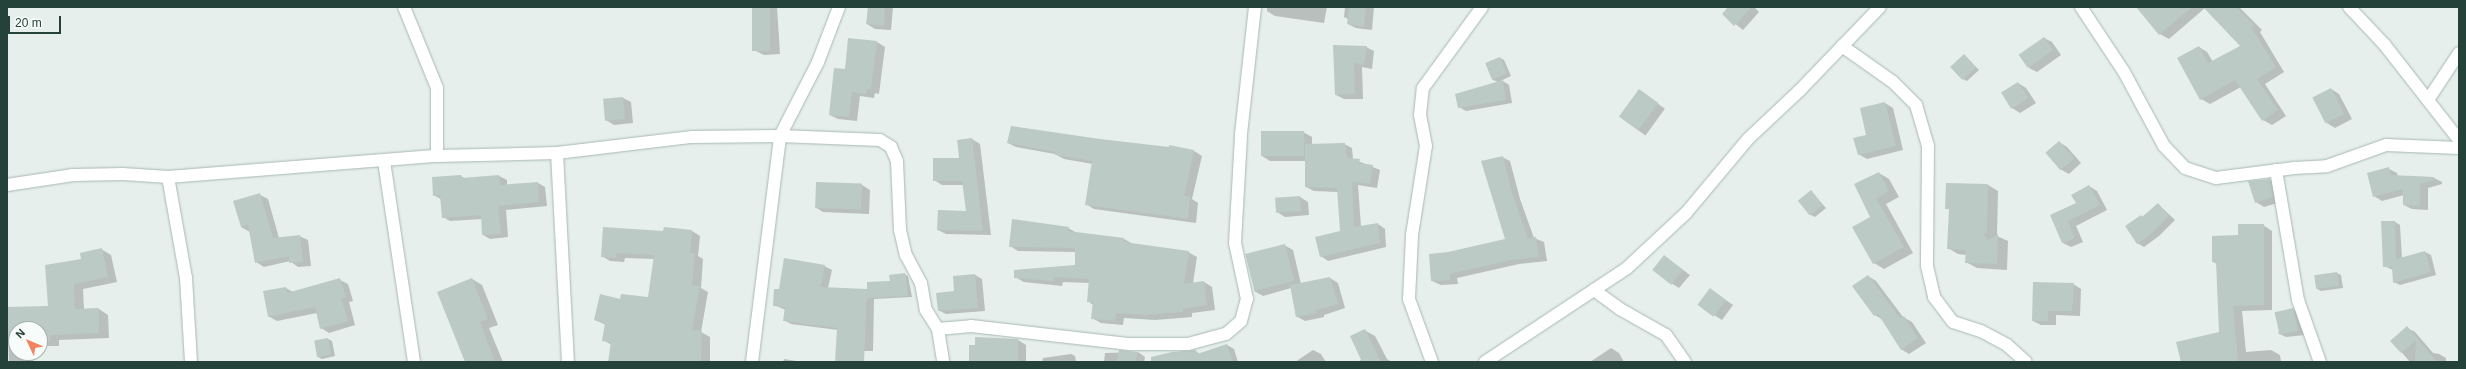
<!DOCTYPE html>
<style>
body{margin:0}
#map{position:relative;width:2466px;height:369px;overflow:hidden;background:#e6efeb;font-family:Helvetica,sans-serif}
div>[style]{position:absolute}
.shadow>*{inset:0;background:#0003;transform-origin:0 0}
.building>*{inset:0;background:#bbcac4;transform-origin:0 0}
.roads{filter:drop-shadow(0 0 1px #a8b8b2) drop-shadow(0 0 1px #a8b8b2)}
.minor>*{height:12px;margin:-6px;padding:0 6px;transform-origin:6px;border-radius:6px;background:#fff}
span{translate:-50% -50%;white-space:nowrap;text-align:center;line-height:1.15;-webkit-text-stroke:4px #f7fbf9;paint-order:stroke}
.frame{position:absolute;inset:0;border:8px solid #24423a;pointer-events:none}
.north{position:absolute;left:8px;top:321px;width:40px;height:40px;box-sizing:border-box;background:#f7fbf9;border:1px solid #a3b1ad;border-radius:50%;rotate:314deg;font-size:11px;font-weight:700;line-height:16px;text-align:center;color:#24423a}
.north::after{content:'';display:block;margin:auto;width:14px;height:18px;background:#f4845f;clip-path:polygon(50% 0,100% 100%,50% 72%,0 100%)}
.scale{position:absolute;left:8px;top:16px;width:53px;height:18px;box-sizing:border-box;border:2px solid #24423a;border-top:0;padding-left:5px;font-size:12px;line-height:14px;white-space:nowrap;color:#24423a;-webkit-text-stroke:3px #f7fbf9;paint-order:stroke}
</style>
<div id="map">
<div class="shadow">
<i style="clip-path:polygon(753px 7px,777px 7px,780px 54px,764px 55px,756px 51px)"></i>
<i style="clip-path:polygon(869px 7px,893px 7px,891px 30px,875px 29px,867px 24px)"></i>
<i style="clip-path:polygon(1267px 7px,1327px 7px,1324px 23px,1275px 16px,1267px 11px)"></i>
<i style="clip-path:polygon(1345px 7px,1374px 7px,1372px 30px,1356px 28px,1348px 24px,1348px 19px,1344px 17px)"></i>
<i style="clip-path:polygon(1730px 7px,1754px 7px,1759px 12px,1743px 30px,1723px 14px)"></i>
<i style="clip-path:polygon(2149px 7px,2239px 7px,2262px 30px,2260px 32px,2284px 72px,2265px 84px,2286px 116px,2272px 125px,2263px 120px,2241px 87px,2210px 104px,2201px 99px,2199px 47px,2207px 52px,2213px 62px,2241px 46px,2205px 8px,2169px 39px,2160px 34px)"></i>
<i style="clip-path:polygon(2044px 38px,2052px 42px,2061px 55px,2037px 72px,2029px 68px)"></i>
<i style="clip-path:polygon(877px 42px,885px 47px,879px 94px,875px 93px,874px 98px,860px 96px,857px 121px,838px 119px,830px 115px)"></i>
<i style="clip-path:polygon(1334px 46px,1366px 47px,1374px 51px,1372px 69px,1362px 67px,1363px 99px,1344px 99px,1336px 95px)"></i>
<i style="clip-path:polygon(1964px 55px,1979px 70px,1967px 81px,1963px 79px)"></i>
<i style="clip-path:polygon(1500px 58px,1504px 60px,1511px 76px,1498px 82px,1493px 80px,1486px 64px)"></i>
<i style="clip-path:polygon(1503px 81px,1509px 85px,1512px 103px,1466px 111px,1459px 107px)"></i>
<i style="clip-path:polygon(2018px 83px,2026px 88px,2036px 103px,2020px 113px,2012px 108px)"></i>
<i style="clip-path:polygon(2331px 89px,2339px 94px,2352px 119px,2335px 128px,2327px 123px)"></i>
<i style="left:1639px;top:90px;width:32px;height:33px;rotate:36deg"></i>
<i style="clip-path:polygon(623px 98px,631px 102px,633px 123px,614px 125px,606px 120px)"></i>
<i style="clip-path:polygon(1885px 103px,1893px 108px,1903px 150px,1867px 159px,1858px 154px)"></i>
<i style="clip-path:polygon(1303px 132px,1312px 137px,1312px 145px,1344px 144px,1352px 148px,1353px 159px,1380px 170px,1377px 188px,1358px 185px,1361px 227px,1378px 224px,1385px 229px,1386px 247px,1328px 261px,1321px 256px,1341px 231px,1338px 192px,1314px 191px,1306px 187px,1306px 161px,1270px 161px,1262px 156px)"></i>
<i style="clip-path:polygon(972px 139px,980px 144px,991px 235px,946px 234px,938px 230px,967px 212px,964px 185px,942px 185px,934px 180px,960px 159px)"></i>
<i style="clip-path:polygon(1100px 140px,1170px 148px,1170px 146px,1194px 151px,1202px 156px,1192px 199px,1198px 203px,1196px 223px,1094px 209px,1086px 204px,1093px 164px,1064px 159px,1055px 154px,1016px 147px,1008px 143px)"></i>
<i style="clip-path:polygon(2059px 142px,2067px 147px,2081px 163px,2069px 174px,2060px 169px)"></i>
<i style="clip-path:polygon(1502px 157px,1510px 161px,1520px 199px,1534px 238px,1544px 242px,1547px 261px,1519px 264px,1457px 278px,1458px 284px,1441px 285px,1432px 281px,1448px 253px,1507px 240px)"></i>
<i style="clip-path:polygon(2389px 169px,2397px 173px,2398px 177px,2434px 178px,2442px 182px,2442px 184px,2428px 188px,2428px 210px,2412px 209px,2404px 205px,2404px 195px,2382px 201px,2374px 196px)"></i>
<i style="clip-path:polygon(1879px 173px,1889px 179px,1899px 197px,1886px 204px,1913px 253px,1884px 269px,1874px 263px,1872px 217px)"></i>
<i style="clip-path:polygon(461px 176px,466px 179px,499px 176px,507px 180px,507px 185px,538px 183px,545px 187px,547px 206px,506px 210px,508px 237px,490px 239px,483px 235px,482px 219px,450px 221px,443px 217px,442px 200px,434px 195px)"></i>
<i style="clip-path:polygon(2270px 180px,2278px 184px,2281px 202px,2264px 207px,2256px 202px)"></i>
<i style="clip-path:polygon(862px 185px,870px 190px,869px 214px,823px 212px,815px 207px)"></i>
<i style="clip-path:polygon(1988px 185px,1998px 191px,1997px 236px,2008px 241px,2007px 270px,1977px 268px,1966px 262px,1967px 255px,1958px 254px,1948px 248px,1950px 210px,1946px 208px)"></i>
<i style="clip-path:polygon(2089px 186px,2097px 191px,2107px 210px,2076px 226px,2083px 242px,2071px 247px,2063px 243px,2051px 216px,2077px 204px)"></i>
<i style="clip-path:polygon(1811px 192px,1826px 208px,1815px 217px,1811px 215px)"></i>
<i style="clip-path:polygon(260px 195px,268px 199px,279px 238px,299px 236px,308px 240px,311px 266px,298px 267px,290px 261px,264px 267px,256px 262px,250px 232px,241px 227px)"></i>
<i style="clip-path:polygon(1300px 197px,1308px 202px,1309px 215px,1285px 217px,1277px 212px)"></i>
<i style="clip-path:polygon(2158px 204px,2175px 220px,2159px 236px,2144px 247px,2137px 243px,2141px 216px,2143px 217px)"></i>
<i style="clip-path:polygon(2395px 222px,2400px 225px,2402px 258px,2425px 252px,2431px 255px,2436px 275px,2400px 285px,2394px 282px,2393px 270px,2384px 266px)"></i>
<i style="clip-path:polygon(2263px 225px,2272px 231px,2272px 310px,2242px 311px,2246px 352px,2271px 350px,2280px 355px,2281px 362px,2182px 362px,2220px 333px,2217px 264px,2213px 262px,2239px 236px)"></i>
<i style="clip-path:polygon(1068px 228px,1077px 233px,1124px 239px,1133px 244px,1188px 252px,1197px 257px,1193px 283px,1204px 282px,1212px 287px,1215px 310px,1192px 313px,1192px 317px,1155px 320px,1124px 318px,1123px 325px,1101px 323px,1092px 318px,1093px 305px,1088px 301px,1090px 283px,1063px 282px,1062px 286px,1024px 282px,1015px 277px,1076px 266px,1076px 252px,1018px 251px,1010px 246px)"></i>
<i style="clip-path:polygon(692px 231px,700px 236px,698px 256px,703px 259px,701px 288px,708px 292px,701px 332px,710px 337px,710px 362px,609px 362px,612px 345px,603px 340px,606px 325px,595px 320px,621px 300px,649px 298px,655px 259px,625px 258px,624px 262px,610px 261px,602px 256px,664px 232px)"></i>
<i style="clip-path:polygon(1284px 245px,1293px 250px,1301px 284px,1330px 278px,1338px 283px,1345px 308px,1324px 315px,1324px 317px,1305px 321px,1296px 316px,1291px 288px,1263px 296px,1254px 291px)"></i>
<i style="clip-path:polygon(101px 249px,111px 255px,117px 282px,83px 289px,84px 309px,99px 309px,108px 315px,109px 338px,59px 340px,59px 346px,40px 346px,40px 329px,16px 329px,16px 353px,33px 353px,33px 362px,9px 362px,7px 308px,50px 307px,83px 260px)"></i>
<i style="clip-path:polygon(1664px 256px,1690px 275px,1679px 288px,1671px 283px)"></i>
<i style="clip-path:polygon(824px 266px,832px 270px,828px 288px,868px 290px,891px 282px,904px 274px,908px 276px,912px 297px,874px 299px,873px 351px,844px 351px,838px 330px,791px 324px,784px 320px,786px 310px,774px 305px,780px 290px)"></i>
<i style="clip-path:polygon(2337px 273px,2341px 275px,2343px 288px,2321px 291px,2317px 289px)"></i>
<i style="clip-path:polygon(975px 275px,982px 279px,985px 311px,946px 314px,938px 310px)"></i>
<i style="clip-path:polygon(1868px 276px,1876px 281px,1903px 317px,1912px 322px,1926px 343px,1909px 354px,1901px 349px,1883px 320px,1875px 315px,1854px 287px)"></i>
<i style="clip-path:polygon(472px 279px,482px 285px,498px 325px,489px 328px,503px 362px,466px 362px)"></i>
<i style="clip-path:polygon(340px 280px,348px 284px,353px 301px,349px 302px,355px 325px,329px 333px,321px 328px,317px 313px,277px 321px,268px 316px,286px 288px,293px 292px)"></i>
<i style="clip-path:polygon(2073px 284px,2081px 289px,2080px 316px,2056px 315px,2056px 325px,2041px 325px,2033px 321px)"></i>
<i style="clip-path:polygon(1710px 289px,1733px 305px,1722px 320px,1714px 315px)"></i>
<i style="clip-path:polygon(2293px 309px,2301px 313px,2305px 335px,2286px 337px,2278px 333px)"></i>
<i style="clip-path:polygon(2407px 328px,2415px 332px,2433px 353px,2439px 354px,2446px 358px,2446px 362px,2410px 362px,2392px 341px)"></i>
<i style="clip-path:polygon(1364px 330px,1375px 336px,1387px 359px,1392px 362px,1358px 362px,1362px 359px)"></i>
<i style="clip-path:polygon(328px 339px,332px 341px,335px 356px,322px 359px,318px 357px)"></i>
<i style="clip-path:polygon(1018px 340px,1026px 345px,1026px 362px,970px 361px)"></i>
<i style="clip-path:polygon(1227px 345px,1234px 349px,1238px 362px,1175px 362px,1195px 351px,1200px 354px)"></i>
<i style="clip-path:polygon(1611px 348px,1619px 353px,1624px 362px,1590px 362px)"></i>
<i style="clip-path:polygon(1313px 350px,1321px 354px,1326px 362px,1295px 362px)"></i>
<i style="clip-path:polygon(1138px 352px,1145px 357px,1144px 362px,1104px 362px,1105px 353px)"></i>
<i style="clip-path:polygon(1071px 354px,1075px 356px,1076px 362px,1042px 362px,1043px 358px)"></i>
<i style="clip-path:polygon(784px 359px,802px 362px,783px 362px)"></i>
</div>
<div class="building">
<i style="left:752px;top:7px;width:18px;height:44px"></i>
<i style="clip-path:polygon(868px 7px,885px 7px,884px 26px,866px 24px)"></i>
<i style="clip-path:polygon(1349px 7px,1366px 7px,1364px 27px,1347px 24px)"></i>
<i style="clip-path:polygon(1728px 7px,1752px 7px,1734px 26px,1722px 14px)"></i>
<i style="clip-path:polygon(2136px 7px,2192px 7px,2159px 35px)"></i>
<i style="clip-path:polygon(2203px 7px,2236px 7px,2254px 25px,2251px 27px,2276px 67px,2257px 79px,2278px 110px,2262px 121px,2235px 80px,2200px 100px,2177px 58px,2199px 46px,2208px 63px,2240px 46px)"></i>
<i style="left:2044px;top:37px;width:16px;height:31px;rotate:55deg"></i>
<i style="clip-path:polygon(848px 38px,877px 41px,871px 89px,867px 89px,866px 94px,852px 92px,849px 117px,829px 115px,834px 68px,845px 69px)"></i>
<i style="clip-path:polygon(1333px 45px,1367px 46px,1364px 65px,1354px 63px,1355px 94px,1335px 95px)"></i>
<i style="left:1964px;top:54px;width:18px;height:19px;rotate:47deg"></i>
<i style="left:1500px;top:57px;width:18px;height:16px;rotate:68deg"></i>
<i style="clip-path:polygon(1503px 80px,1506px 100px,1458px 108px,1455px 94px)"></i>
<i style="left:2018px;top:82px;width:19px;height:20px;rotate:58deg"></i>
<i style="left:2331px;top:88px;width:29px;height:21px;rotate:63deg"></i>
<i style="left:1639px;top:89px;width:24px;height:34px;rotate:36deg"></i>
<i style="left:623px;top:97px;width:22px;height:20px;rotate:85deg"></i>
<i style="clip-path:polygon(1885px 102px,1896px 146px,1858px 155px,1853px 138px,1866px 135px,1860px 108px)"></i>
<i style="clip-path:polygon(1011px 126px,1100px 139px,1169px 147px,1169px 145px,1194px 150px,1184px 196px,1190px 197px,1188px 219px,1085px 205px,1092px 161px,1055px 155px,1055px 152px,1007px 143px)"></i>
<i style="left:1304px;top:131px;width:25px;height:43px;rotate:90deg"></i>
<i style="clip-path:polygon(972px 138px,983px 231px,937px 230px,938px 210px,966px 211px,962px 181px,933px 181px,933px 158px,959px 158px,957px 140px)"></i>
<i style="left:2059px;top:141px;width:23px;height:18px;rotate:49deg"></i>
<i style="clip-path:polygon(1345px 143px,1347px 158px,1360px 159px,1359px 163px,1373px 165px,1370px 184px,1352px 182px,1354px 227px,1378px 223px,1380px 243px,1320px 257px,1315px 237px,1340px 231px,1337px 188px,1305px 187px,1305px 144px)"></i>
<i style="clip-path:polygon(1503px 156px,1512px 193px,1528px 238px,1536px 237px,1539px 257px,1511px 260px,1450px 274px,1450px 280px,1431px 281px,1429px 254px,1448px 252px,1505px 239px,1481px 161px)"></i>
<i style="clip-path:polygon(2389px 167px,2391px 175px,2434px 177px,2435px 180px,2420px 184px,2420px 206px,2403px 205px,2403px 189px,2373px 197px,2367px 173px)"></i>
<i style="clip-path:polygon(1879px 172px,1889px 191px,1876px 198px,1904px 247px,1873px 264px,1852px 227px,1870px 217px,1854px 184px)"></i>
<i style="clip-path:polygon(461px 175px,462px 178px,499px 175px,500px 185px,538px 182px,539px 202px,498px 206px,501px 234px,482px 235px,481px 215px,442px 218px,440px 195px,433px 196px,432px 177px)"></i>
<i style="clip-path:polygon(2270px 179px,2273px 197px,2255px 203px,2248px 181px)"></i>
<i style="left:816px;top:182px;width:46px;height:26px;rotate:2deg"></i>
<i style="clip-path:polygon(1946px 183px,1988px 184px,1987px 232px,1984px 234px,1988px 240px,1998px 234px,1997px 264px,1965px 263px,1966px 250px,1947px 249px,1949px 209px,1945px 209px)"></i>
<i style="clip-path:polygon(2089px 185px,2100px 205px,2068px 221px,2075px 238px,2062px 243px,2050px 215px,2076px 203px,2071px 195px)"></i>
<i style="left:1811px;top:190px;width:19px;height:17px;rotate:51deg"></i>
<i style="clip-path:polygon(260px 193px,273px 238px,300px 235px,303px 262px,289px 263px,289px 256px,255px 263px,248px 225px,241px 227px,233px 201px)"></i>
<i style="left:1300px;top:196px;width:15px;height:25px;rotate:86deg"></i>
<i style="clip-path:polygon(2158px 203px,2169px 216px,2153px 232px,2137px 244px,2125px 226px,2141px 215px,2142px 217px)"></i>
<i style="clip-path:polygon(1012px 219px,1069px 227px,1068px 231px,1124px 238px,1124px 242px,1189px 251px,1184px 284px,1204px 281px,1207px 305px,1183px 309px,1183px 312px,1145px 315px,1116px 313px,1115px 321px,1091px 319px,1093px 302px,1087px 302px,1089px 279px,1054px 277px,1054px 281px,1014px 278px,1014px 270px,1075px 265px,1075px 248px,1009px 247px)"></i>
<i style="clip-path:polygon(2381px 221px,2395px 221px,2396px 259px,2425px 251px,2431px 272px,2393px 283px,2392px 267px,2383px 267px)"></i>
<i style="clip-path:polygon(2238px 224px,2264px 224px,2264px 305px,2233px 306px,2238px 362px,2181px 362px,2176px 342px,2219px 332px,2216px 262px,2212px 262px,2212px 236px,2238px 235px)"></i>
<i style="clip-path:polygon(603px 227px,663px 231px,664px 227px,692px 230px,690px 253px,695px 253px,692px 285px,700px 286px,692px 330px,702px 331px,701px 362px,608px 362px,611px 342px,602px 341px,605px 323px,594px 320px,600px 294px,620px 299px,621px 294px,648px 297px,654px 255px,616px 253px,616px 258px,601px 257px)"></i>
<i style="left:1285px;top:244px;width:38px;height:41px;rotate:76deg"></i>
<i style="clip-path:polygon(102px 248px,108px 277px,74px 284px,75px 309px,99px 308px,99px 333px,50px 335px,50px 341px,40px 341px,40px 329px,16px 329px,16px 342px,7px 342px,7px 307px,48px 306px,45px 265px,81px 259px,80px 253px)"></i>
<i style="left:1664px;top:255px;width:24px;height:19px;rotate:38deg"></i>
<i style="clip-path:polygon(784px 258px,825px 265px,821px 287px,867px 289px,864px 362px,835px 362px,837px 328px,783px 321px,785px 307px,773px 306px,774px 289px,779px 289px)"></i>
<i style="left:2337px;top:272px;width:14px;height:23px;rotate:82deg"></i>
<i style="clip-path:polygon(905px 273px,908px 296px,867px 298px,867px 282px,890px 281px,889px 275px)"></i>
<i style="clip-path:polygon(975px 274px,978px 308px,938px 311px,936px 293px,954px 291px,953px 276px)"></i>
<i style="clip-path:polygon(1868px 275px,1900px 318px,1904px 316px,1918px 338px,1901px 350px,1878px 314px,1874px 316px,1852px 286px)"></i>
<i style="clip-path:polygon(1330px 277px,1338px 304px,1316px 310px,1317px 313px,1296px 317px,1290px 285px)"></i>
<i style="clip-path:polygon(340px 278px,346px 297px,341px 298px,348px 321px,320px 329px,315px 307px,268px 317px,263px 291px,286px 287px,287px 293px)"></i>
<i style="clip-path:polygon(472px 278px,488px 319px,480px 322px,495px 362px,465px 362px,437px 292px)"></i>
<i style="clip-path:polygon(2033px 282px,2074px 283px,2072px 311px,2048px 311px,2048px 321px,2032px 321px)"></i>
<i style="left:1710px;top:288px;width:20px;height:21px;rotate:37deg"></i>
<i style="left:2293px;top:308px;width:23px;height:19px;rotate:77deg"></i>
<i style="clip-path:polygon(2407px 326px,2416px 337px,2437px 362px,2415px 362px,2416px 340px,2401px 353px,2390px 341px)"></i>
<i style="clip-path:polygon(1365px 329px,1381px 362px,1362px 362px,1350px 336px)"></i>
<i style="clip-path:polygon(975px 337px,1018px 339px,1018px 361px,969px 361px,969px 345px,975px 345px)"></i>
<i style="left:328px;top:338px;width:17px;height:14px;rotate:80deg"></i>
<i style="clip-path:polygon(1227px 344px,1233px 362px,1151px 362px,1151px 357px,1172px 352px,1196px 350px,1197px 354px)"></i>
<i style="clip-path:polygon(1119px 350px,1138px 352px,1135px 362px,1117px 362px)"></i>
</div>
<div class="roads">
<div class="minor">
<i style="left:404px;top:7px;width:87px;rotate:67.8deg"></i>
<i style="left:437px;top:88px;width:68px;rotate:90deg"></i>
<i style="left:2081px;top:7px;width:78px;rotate:56.5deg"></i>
<i style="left:2124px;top:72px;width:84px;rotate:61.6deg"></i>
<i style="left:2164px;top:146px;width:30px;rotate:46deg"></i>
<i style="left:2185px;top:168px;width:33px;rotate:18deg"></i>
<i style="left:2216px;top:178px;width:79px;rotate:-7.3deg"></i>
<i style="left:2294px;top:168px;width:33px;rotate:-3deg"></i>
<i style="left:2327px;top:166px;width:63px;rotate:-19.6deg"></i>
<i style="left:2386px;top:145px;width:73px;rotate:2.4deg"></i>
<i style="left:2349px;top:7px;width:51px;rotate:46.6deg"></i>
<i style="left:2384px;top:44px;width:122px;rotate:52deg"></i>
<i style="left:1842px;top:46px;width:62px;rotate:35.2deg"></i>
<i style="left:1893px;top:82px;width:33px;rotate:45deg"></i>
<i style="left:1916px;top:105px;width:43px;rotate:73.7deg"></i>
<i style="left:1928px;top:146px;width:120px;rotate:90.5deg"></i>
<i style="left:1927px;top:266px;width:32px;rotate:77deg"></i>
<i style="left:1934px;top:297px;width:31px;rotate:53deg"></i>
<i style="left:1953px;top:322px;width:29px;rotate:18deg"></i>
<i style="left:1981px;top:331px;width:30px;rotate:28deg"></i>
<i style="left:2007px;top:345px;width:25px;rotate:42deg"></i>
<i style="left:2428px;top:100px;width:56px;rotate:-56.6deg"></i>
<i style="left:557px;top:153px;width:209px;rotate:87deg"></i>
<i style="left:384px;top:161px;width:203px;rotate:81.5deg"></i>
<i style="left:2276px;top:170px;width:132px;rotate:80.4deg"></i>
<i style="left:2298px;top:300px;width:66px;rotate:70.5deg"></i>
<i style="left:168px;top:177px;width:103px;rotate:79.9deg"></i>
<i style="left:186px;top:278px;width:84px;rotate:86.6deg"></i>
<i style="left:7px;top:185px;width:67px;rotate:-8.6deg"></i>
<i style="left:73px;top:175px;width:50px;rotate:-1.1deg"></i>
<i style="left:123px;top:174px;width:45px;rotate:3.8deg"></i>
<i style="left:168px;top:177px;width:270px;rotate:-4.5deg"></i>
<i style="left:437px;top:156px;width:120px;rotate:-1.4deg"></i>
<i style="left:557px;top:153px;width:136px;rotate:-6.8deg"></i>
<i style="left:692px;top:137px;width:88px;rotate:-0.7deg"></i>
<i style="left:780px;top:136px;width:100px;rotate:2.3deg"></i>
<i style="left:880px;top:140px;width:13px;rotate:32deg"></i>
<i style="left:891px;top:147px;width:15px;rotate:67deg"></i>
<i style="left:897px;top:161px;width:69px;rotate:87.5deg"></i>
<i style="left:900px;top:230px;width:26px;rotate:77deg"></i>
<i style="left:906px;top:255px;width:32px;rotate:62deg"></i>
<i style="left:921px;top:283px;width:27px;rotate:80deg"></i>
<i style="left:926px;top:310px;width:22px;rotate:58deg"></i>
<i style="left:938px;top:329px;width:33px;rotate:81deg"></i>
<i style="left:1594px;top:290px;width:32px;rotate:36deg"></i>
<i style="left:1620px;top:309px;width:53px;rotate:29.5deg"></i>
<i style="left:1666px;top:335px;width:33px;rotate:55deg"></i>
<i style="left:938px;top:329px;width:33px;rotate:-5deg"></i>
<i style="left:971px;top:326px;width:160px;rotate:6.5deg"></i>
<i style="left:1130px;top:344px;width:58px"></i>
<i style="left:1188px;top:344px;width:39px;rotate:-15deg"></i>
<i style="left:1226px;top:334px;width:20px;rotate:-41deg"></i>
<i style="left:1241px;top:321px;width:23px;rotate:-75deg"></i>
<i style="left:1247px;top:299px;width:57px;rotate:-102.1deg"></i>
<i style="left:1235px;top:243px;width:109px;rotate:-86.8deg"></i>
<i style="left:1241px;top:134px;width:128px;rotate:-83.7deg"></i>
<i style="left:752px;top:362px;width:228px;rotate:-82.9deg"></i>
<i style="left:780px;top:136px;width:83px;rotate:-62.8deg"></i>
<i style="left:818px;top:62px;width:59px;rotate:-69.1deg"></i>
<i style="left:1432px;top:362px;width:67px;rotate:-110.1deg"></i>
<i style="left:1409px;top:299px;width:64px;rotate:-87.3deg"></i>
<i style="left:1412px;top:235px;width:90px;rotate:-81.1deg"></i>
<i style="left:1426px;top:146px;width:32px;rotate:-101deg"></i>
<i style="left:1420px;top:115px;width:27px;rotate:-84deg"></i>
<i style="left:1423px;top:88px;width:100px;rotate:-53.9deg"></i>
<i style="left:1485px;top:362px;width:170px;rotate:-33.5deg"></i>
<i style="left:1627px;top:268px;width:81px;rotate:-43deg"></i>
<i style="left:1686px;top:213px;width:97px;rotate:-50deg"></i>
<i style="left:1748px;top:139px;width:71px;rotate:-43.3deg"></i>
<i style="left:1800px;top:90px;width:115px;rotate:-46.1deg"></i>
</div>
</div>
<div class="frame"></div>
<div class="north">N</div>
<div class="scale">20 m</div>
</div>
